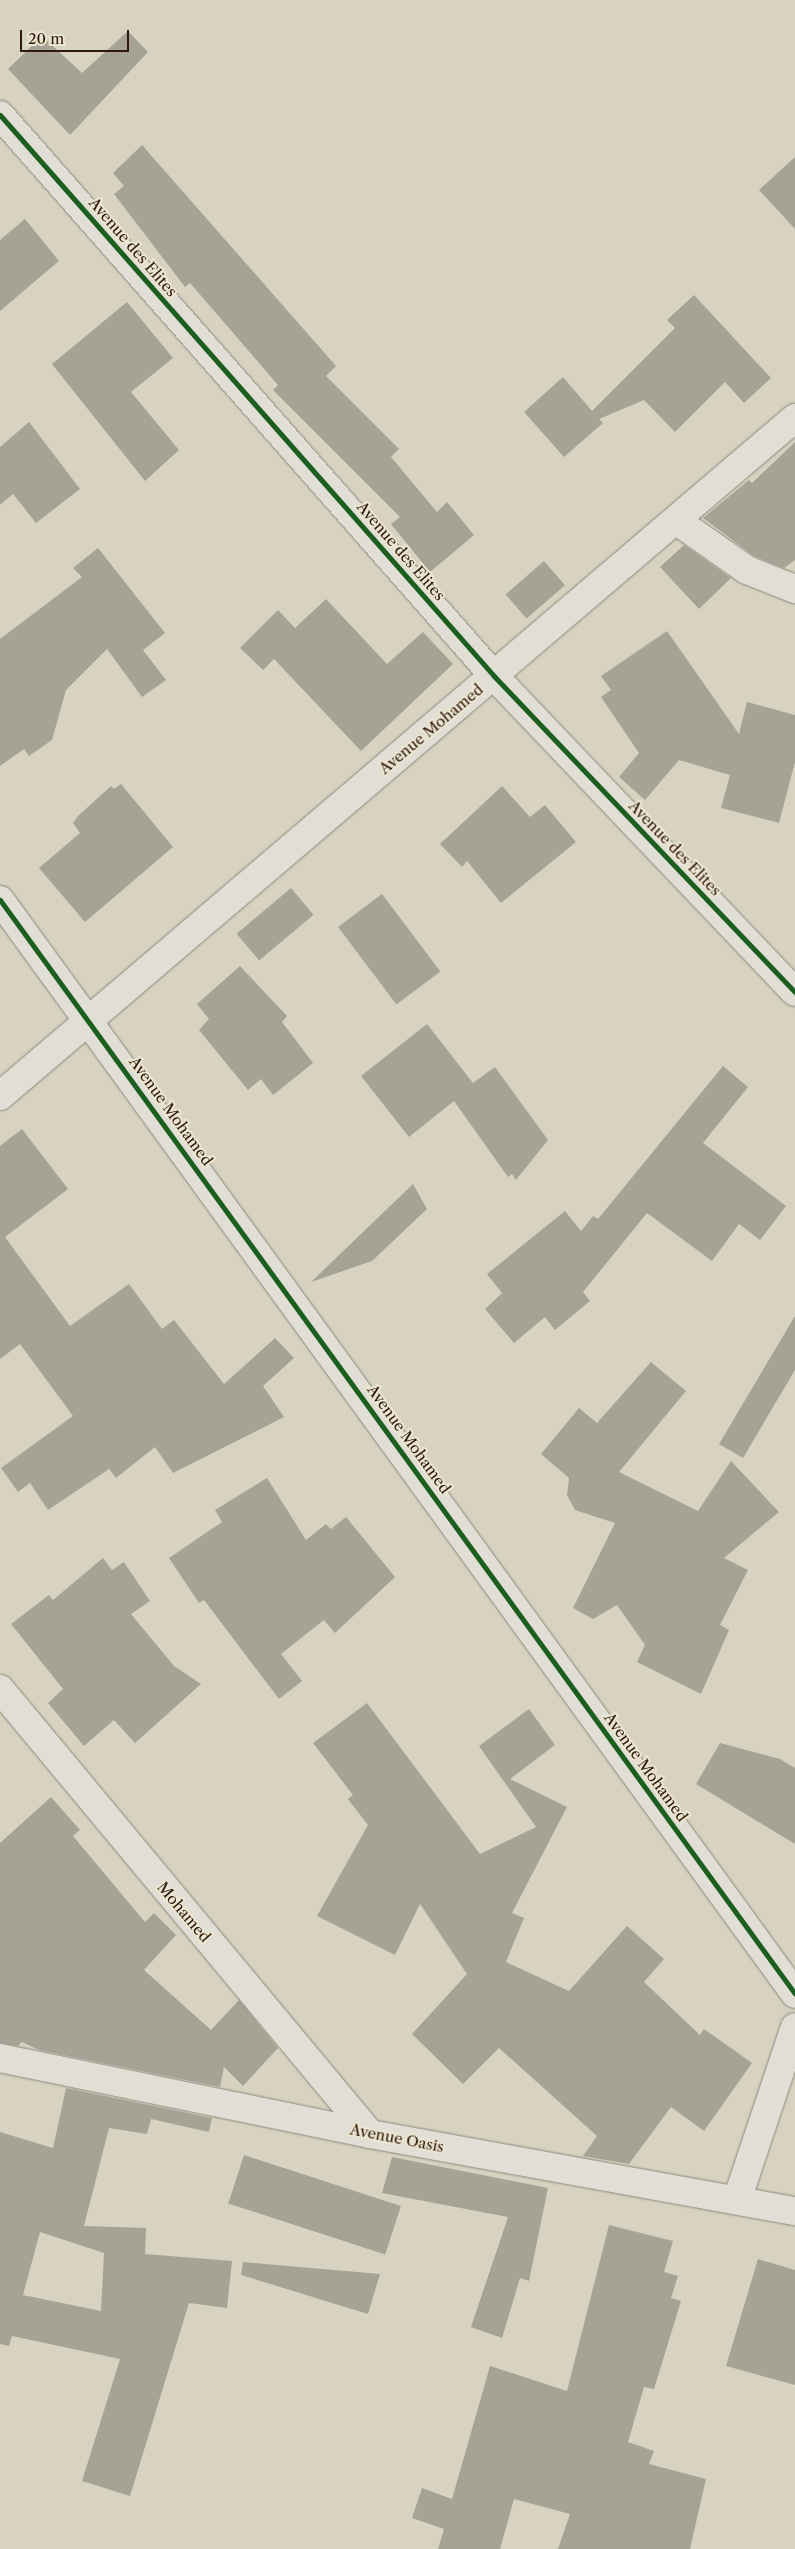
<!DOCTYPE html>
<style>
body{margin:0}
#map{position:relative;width:795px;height:2549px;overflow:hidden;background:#d8d3c1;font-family:"Libre Caslon Text",serif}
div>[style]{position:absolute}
.building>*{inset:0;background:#a7a296;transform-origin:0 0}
.roads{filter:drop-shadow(0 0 1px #8d877c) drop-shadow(0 0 1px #8d877c)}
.minor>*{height:28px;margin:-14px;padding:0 14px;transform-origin:14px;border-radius:14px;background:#e1dfd5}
.cycleway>*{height:5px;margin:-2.5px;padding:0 2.5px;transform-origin:2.5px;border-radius:2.5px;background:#1b5e20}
span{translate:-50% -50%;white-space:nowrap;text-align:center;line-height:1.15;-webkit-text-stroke:4px #ece6d0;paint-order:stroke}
.street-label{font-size:15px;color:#2e190c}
.scale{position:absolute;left:20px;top:30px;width:109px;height:22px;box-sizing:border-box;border:2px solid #2e190c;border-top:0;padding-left:6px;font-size:15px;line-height:18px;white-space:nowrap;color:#2e190c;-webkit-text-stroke:4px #ece6d0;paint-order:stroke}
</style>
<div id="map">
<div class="building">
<i style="clip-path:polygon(128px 31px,148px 52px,70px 135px,8px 69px,42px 36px,82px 73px)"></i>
<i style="clip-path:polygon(142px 145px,336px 366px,326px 376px,399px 449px,391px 457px,437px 512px,447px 502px,474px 535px,430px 572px,391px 524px,400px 517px,273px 390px,278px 385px,190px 283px,185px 287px,114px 194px,124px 186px,113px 173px)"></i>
<i style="clip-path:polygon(795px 157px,795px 229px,759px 190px)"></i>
<i style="clip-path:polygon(25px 219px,59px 261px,0 311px,0 240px)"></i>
<i style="clip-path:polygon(694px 295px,771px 378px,744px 403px,725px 382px,675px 432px,644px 400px,599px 419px,603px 423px,564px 457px,524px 412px,563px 377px,592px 411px,675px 328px,667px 320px)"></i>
<i style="clip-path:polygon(127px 302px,173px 358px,131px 392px,179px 450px,145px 481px,52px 364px)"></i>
<i style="clip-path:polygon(29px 422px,80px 489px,36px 523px,13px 494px,0 505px,0 447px)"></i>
<i style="clip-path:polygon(795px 442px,795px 560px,784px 568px,754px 556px,703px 518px,749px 480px,752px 483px)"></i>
<i style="clip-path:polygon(684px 545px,731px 578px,699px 609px,660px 567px)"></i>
<i style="clip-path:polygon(98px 548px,165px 633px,143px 650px,166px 680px,142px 697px,107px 649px,66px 690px,52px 740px,29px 756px,24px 749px,0 766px,0 639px,82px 577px,73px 568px)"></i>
<i style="left:544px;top:561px;width:32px;height:51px;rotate:49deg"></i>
<i style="clip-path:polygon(326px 599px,387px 664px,423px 632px,453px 664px,361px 751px,274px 659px,263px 670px,240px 648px,278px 610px,295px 628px)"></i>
<i style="clip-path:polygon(667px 631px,739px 734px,747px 702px,795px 715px,795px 762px,779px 823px,721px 808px,730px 775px,679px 760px,645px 800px,619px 777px,639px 753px,601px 697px,611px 690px,601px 676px)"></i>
<i style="clip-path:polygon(121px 784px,173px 847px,85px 922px,39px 868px,80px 833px,73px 823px,78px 816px,111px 786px,114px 789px)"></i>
<i style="clip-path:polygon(502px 786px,530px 817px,545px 805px,576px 842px,501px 903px,467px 861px,462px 867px,440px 844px)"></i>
<i style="left:291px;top:888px;width:35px;height:71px;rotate:50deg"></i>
<i style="left:382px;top:894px;width:97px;height:55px;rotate:53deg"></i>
<i style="clip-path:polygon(240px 966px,287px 1016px,282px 1022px,313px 1063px,273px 1095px,261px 1079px,248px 1090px,199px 1030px,209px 1019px,197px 1004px)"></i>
<i style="clip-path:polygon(427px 1024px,473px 1083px,495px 1067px,548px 1140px,516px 1180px,512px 1174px,508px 1177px,454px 1101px,409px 1137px,361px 1076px)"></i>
<i style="clip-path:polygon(723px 1066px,748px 1087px,703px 1143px,786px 1206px,760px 1240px,739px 1224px,712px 1261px,647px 1213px,583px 1292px,590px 1301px,555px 1330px,545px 1317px,514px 1343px,485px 1309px,502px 1293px,487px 1274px,565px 1211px,581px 1231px,593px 1216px,598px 1219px)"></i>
<i style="clip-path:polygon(22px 1129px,68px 1189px,5px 1237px,70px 1326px,129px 1284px,162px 1329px,174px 1320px,224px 1384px,275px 1338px,294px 1358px,263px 1386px,284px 1417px,173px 1473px,155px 1447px,116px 1478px,109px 1469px,48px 1510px,30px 1483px,18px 1492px,1px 1468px,73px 1416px,20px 1344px,0 1359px,0 1146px)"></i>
<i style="clip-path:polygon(413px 1184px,427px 1209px,372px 1261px,311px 1282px)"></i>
<i style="clip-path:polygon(795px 1316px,795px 1370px,743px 1458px,719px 1444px)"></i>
<i style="clip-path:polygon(651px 1362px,686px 1391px,619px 1472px,698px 1511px,731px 1461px,779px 1512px,724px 1558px,748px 1570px,720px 1625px,729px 1630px,701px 1694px,637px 1662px,645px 1645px,617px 1605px,593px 1619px,573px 1608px,615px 1523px,575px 1510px,567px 1495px,569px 1478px,541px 1454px,579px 1408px,597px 1423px)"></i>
<i style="clip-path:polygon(267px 1478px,306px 1540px,326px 1524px,331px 1529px,346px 1517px,395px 1577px,335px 1633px,324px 1620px,281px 1654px,302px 1681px,279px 1699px,204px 1600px,199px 1603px,169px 1558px,222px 1522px,215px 1510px)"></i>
<i style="clip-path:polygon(103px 1558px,112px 1570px,124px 1562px,150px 1601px,131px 1614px,174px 1666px,201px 1684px,135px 1743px,114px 1720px,84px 1746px,48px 1703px,63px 1689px,11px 1624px,49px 1595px,53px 1600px)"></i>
<i style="clip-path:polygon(367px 1703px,480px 1854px,536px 1827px,479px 1746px,529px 1709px,555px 1745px,510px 1779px,567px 1807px,512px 1913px,524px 1918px,506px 1962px,569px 1991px,627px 1926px,664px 1959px,644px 1982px,700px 2035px,704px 2029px,752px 2063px,704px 2131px,671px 2107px,629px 2164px,583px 2156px,597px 2136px,499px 2048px,463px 2084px,412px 2034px,467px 1974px,420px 1904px,395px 1955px,317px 1916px,368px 1825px,348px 1799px,353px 1795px,313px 1743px)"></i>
<i style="clip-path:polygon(720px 1743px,780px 1759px,795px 1768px,795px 1844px,696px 1784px)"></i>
<i style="clip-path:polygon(51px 1797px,80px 1830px,73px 1836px,145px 1922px,154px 1913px,176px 1935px,144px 1970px,211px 2030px,239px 2000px,278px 2048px,243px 2086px,224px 2067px,220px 2087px,39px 2050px,22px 2042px,18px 2046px,0 2043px,0 1843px)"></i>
<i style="clip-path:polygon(evenodd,66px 2088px,212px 2118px,209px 2132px,151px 2119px,147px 2134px,109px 2128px,84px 2226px,146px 2228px,145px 2254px,232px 2261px,227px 2308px,189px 2303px,130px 2496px,82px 2481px,120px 2359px,12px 2336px,9px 2346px,0 2344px,0 2132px,53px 2148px,66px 2088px,40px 2232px,104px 2253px,101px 2311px,23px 2295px,40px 2232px)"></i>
<i style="left:244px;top:2155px;width:165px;height:51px;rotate:18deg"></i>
<i style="clip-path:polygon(392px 2157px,548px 2188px,529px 2281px,520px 2278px,502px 2338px,471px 2327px,508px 2217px,382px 2193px)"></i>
<i style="clip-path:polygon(609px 2225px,673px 2241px,664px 2272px,678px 2276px,671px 2298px,681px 2301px,654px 2389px,644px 2387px,628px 2442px,654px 2451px,649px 2464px,706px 2479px,690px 2549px,558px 2549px,570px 2514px,514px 2499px,500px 2549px,438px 2549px,444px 2529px,412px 2518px,422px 2488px,452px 2499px,490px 2366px,567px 2391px)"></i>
<i style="clip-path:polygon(758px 2259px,795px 2270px,795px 2385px,726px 2366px)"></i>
<i style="clip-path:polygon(243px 2262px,380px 2274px,368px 2314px,241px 2275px)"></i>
</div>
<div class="roads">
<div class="minor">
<i style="left:0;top:115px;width:748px;rotate:48.63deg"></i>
<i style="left:494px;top:676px;width:436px;rotate:46.4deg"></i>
<i style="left:677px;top:521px;width:85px;rotate:35deg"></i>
<i style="left:747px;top:570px;width:52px;rotate:21.6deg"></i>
<i style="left:0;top:900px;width:1352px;rotate:53.99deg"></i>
<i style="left:0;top:1096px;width:1045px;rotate:-40.46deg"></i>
<i style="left:0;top:1689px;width:579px;rotate:50.26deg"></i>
<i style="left:0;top:2058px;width:378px;rotate:11.6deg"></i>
<i style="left:370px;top:2134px;width:432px;rotate:10.3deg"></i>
<i style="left:737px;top:2200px;width:182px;rotate:-71.5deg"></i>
</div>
</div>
<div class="cycleway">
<i style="left:0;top:115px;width:748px;rotate:48.63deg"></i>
<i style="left:494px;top:676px;width:436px;rotate:46.4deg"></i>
<i style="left:0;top:900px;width:1352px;rotate:53.99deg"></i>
</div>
<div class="street-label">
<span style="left:133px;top:247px;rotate:49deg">Avenue des Elites</span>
<span style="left:401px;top:551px;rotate:49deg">Avenue des Elites</span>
<span style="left:431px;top:729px;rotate:-40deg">Avenue Mohamed</span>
<span style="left:675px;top:848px;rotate:46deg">Avenue des Elites</span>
<span style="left:171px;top:1111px;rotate:54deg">Avenue Mohamed</span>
<span style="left:409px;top:1439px;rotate:54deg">Avenue Mohamed</span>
<span style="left:646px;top:1767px;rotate:54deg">Avenue Mohamed</span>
<span style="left:184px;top:1912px;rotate:50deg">Mohamed</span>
<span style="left:397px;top:2138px;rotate:11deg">Avenue Oasis</span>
</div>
<div class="scale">20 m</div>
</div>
